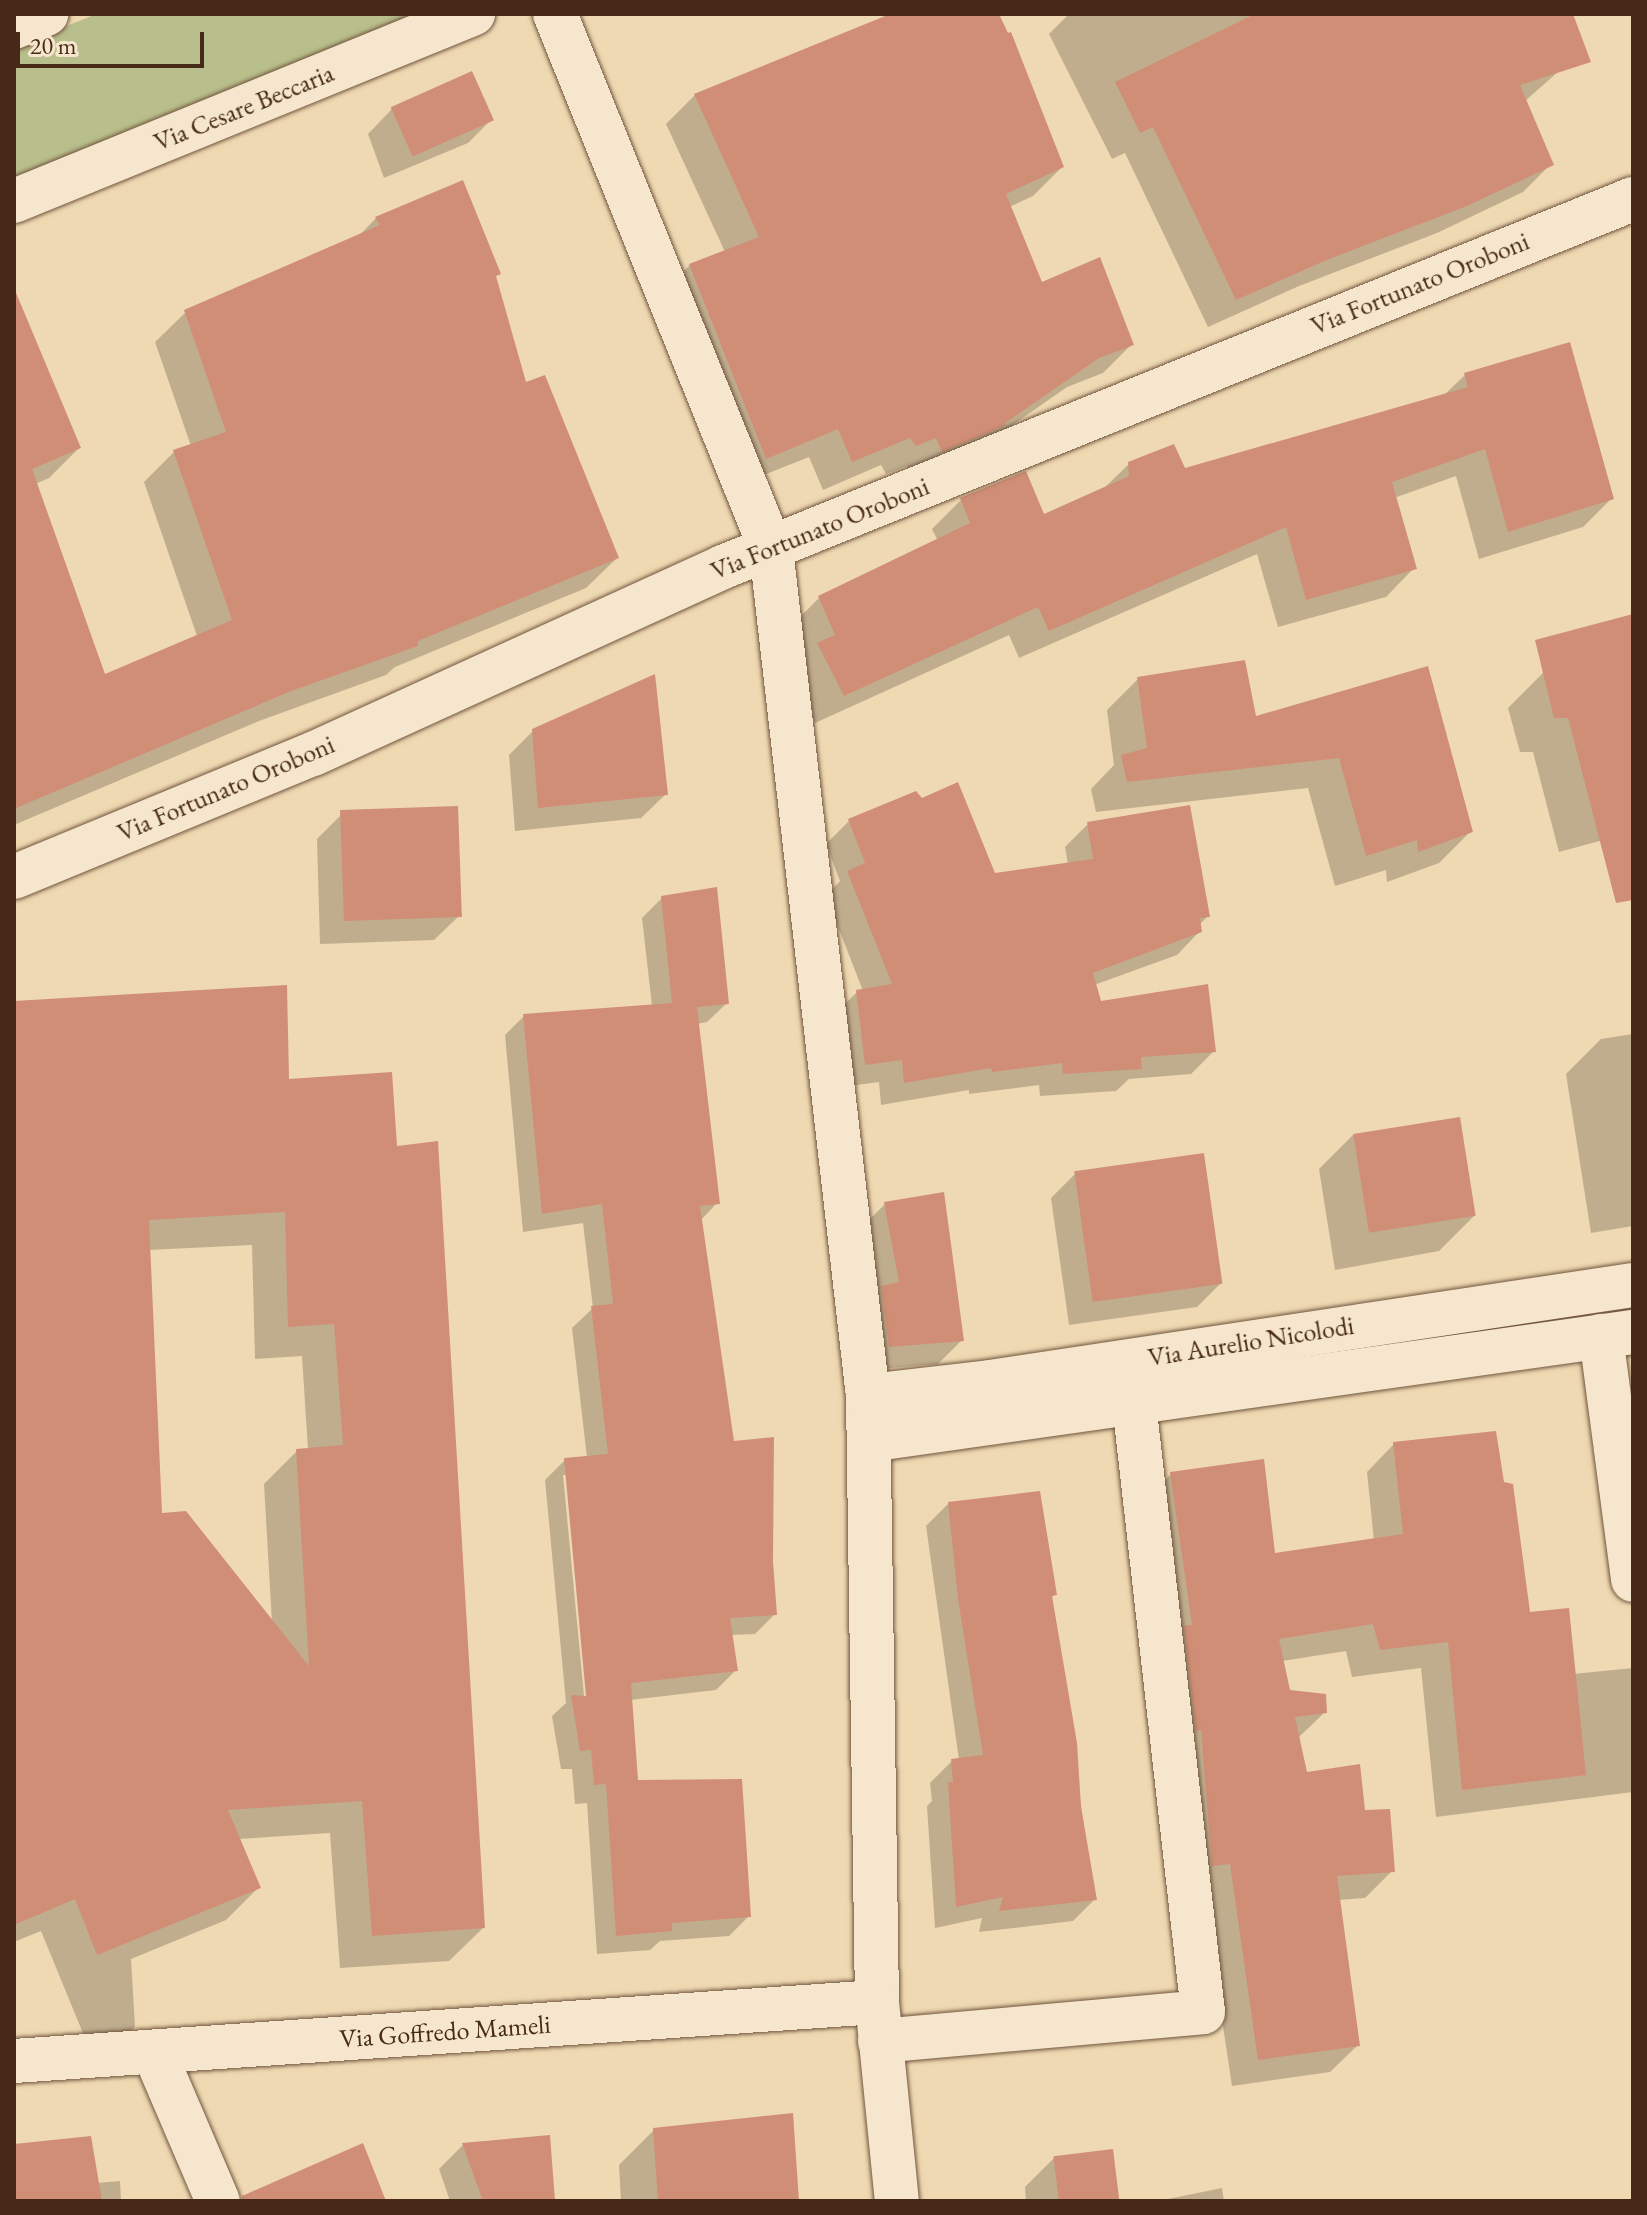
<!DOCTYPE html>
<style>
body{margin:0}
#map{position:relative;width:1647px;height:2215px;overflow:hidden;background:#efd9b2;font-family:"EB Garamond",serif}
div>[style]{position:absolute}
.green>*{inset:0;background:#b9bf8c}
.shadow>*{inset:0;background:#0003}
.building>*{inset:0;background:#d18e76;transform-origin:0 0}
.roads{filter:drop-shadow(0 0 2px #71553e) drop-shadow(0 0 2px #71553e)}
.minor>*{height:44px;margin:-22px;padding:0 22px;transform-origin:22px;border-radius:22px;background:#f5e6cd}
span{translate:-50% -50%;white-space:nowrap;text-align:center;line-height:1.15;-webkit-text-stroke:6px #f5e6cd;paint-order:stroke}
.street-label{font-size:26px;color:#472917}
.frame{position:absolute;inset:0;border:16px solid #472917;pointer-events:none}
.scale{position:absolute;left:16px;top:32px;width:188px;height:36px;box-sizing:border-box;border:4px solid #472917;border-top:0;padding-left:10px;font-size:24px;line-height:28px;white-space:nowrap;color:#472917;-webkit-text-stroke:6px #f5e6cd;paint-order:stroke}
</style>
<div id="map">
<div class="green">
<i style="clip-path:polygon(96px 14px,421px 14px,14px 178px,14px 48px)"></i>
</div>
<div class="shadow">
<i style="clip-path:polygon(892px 14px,997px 14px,1062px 167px,1033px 196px,1009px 207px,1041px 285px,1132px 344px,1103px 373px,1067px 387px,987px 443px,913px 479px,907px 466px,886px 474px,881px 465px,823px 490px,809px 457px,736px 486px,661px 294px,690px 265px,725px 252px,666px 124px,695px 95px)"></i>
<i style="clip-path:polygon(1069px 14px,1539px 14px,1559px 71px,1525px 101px,1551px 164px,1523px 192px,1437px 233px,1299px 286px,1208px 327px,1125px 153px,1112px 159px,1049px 34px)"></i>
<i style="clip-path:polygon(392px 109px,492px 119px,468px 143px,384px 178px,368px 134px)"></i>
<i style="clip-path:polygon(376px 218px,525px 385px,617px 558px,586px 588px,395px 667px,386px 675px,259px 721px,14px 825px,14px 380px,79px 448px,49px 478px,35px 484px,104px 677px,197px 636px,144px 482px,174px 452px,191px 446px,155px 342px,186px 312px,357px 238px)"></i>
<i style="clip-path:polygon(1465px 375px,1612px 498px,1583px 527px,1479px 559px,1456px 476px,1394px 498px,1414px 568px,1386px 597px,1278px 627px,1257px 554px,1019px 658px,1009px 635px,815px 723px,789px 674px,790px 627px,819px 598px,938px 541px,932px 529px,961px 500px,1043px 517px,1102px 490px,1129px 464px,1184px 471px,1443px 396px)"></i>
<i style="clip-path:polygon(1633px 657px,1633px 832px,1559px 852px,1533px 752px,1520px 752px,1508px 708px,1543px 673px)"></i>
<i style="clip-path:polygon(1427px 669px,1471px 831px,1439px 863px,1387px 882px,1386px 870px,1335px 886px,1308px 788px,1096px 812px,1091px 789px,1114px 765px,1107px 710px,1138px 679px,1254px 719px)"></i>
<i style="clip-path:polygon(533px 731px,666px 794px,641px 818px,515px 831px,509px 755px)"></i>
<i style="clip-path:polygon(341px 815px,459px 916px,434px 940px,320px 944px,317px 839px)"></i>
<i style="clip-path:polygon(849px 821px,994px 875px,1068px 865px,1065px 847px,1088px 824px,1208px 916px,1199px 925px,1200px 931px,1177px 955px,1094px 985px,1099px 1004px,1214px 1051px,1191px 1074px,1129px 1079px,1116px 1091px,1040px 1096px,1039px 1085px,969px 1094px,969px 1090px,881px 1105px,879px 1082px,842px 1087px,834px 1015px,857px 992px,863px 991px,826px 896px,840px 881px,826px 844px)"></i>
<i style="clip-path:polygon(evenodd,662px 898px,727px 1003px,707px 1022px,697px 1024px,717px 1203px,700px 1221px,732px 1444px,771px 1561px,775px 1614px,755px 1634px,730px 1635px,736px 1670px,716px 1690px,630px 1700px,636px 1782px,749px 1916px,729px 1936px,660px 1941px,650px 1950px,597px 1954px,587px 1803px,575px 1804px,572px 1769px,561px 1769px,552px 1716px,566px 1703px,545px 1480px,565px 1460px,587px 1458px,572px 1328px,593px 1308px,583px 1223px,523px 1232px,505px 1035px,524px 1016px,652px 1006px,642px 918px,662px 898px,563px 1475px,568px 1475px,589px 1706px,585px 1706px,563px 1475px)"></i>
<i style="clip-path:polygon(evenodd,14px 1003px,287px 1081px,395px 1148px,483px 1928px,449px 1961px,340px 1968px,330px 1833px,239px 1839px,259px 1887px,226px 1920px,131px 1959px,135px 2027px,102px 2060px,94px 2060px,41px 1931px,14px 1942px,14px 1003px,252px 1245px,255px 1359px,302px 1356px,308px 1450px,297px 1451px,264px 1484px,272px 1623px,160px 1515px,148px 1250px,252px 1245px)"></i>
<i style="clip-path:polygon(1633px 1034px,1633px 1226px,1591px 1233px,1566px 1074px,1601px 1039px)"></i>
<i style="clip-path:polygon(1354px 1134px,1474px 1216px,1439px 1251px,1335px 1270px,1319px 1169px)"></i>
<i style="clip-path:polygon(1075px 1174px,1221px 1283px,1197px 1307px,1069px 1325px,1051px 1198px)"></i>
<i style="clip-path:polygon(885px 1204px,962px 1340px,938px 1364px,865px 1370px,861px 1228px)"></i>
<i style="clip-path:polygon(1394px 1444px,1573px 1674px,1633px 1668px,1633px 1792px,1436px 1817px,1421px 1668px,1352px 1677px,1346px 1651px,1282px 1661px,1288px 1692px,1325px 1712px,1298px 1738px,1305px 1774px,1364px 1813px,1392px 1871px,1365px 1898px,1338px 1900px,1358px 2045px,1330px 2072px,1232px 2086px,1144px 1502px,1171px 1474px,1273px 1556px,1374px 1541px,1367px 1472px)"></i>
<i style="clip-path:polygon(948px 1504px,1055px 1594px,1050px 1599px,1095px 1899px,1073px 1921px,979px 1932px,982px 1918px,935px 1928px,927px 1806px,932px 1801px,930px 1783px,952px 1761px,959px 1760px,926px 1526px)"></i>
<i style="clip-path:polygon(654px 2130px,797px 2201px,621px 2201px,619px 2165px)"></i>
<i style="clip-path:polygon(463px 2145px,553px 2201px,450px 2201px,439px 2169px)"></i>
<i style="clip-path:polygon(14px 2146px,97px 2183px,120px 2181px,121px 2201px,14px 2201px)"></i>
<i style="clip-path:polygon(1054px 2158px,1117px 2201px,1026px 2201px,1025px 2187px)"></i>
<i style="clip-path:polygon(1222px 2188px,1224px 2201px,1158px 2201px)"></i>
</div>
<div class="building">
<i style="clip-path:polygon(890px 14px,999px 14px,1008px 33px,1011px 32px,1064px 167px,1006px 194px,1042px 282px,1100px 257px,1134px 345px,1099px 358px,1005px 423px,1006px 425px,942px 452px,936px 438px,916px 446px,910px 438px,852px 462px,838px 429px,766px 459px,689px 264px,759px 237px,694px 94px)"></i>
<i style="clip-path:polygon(1255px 14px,1573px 14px,1591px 62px,1520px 85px,1554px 165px,1467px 206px,1329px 259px,1236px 300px,1153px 127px,1140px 133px,1115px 82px)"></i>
<i style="left:472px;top:71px;width:54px;height:89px;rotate:66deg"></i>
<i style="clip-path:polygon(463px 180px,501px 274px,496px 276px,526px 382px,545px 375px,619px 558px,418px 641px,418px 646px,291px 691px,14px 809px,14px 288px,81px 448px,32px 469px,105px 674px,232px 620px,173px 450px,226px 432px,184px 310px,380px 225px,375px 217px)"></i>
<i style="clip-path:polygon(1570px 342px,1614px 499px,1508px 532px,1485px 449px,1392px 482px,1417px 569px,1306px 600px,1286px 527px,1049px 631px,1038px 607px,844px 696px,817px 643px,835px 635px,818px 596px,970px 523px,960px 498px,1026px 471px,1044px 514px,1129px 476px,1128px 462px,1174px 444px,1185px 468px,1468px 387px,1464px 373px)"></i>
<i style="clip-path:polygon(1633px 614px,1633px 900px,1616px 903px,1568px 718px,1554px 718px,1535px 640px)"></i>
<i style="clip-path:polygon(1245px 660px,1256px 716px,1428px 666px,1473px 832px,1418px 852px,1417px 840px,1366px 856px,1339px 758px,1127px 782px,1121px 755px,1147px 748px,1137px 677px)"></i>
<i style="clip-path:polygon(655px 674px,668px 795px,538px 808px,532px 729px)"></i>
<i style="clip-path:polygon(958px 782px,995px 873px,1093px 859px,1087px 822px,1190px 805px,1210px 917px,1200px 918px,1202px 932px,1093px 973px,1101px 1001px,1208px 984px,1216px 1052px,1141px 1057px,1142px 1069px,1063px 1074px,1062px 1063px,992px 1072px,991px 1068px,904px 1083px,902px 1060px,865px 1065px,856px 990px,892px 984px,847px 871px,865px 863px,848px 819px,916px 791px,922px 798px)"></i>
<i style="left:458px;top:806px;width:111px;height:118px;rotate:88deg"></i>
<i style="clip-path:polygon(717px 887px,729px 1004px,697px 1007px,720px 1204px,700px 1206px,734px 1441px,774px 1437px,773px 1561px,777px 1615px,730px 1618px,738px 1671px,631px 1683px,638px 1780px,742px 1779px,751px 1917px,672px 1923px,672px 1931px,616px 1936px,606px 1784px,594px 1785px,591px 1750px,580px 1751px,571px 1695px,586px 1696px,564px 1458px,608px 1454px,591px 1306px,613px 1304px,602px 1204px,542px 1214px,523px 1014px,672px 1003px,661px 896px)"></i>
<i style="clip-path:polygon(evenodd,287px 985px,289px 1079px,392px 1072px,397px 1146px,438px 1141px,485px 1928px,372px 1936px,362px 1801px,228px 1810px,261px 1888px,97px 1955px,75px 1899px,14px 1925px,14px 1001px,287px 985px,285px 1212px,288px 1327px,334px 1324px,343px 1445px,296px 1449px,309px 1666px,186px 1511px,162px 1513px,149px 1220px,285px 1212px)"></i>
<i style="left:1460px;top:1117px;width:100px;height:108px;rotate:81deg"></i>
<i style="left:1204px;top:1153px;width:132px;height:131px;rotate:82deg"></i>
<i style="clip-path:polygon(944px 1192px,964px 1341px,889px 1347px,881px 1286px,899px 1282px,884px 1202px)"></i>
<i style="clip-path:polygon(1496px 1431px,1504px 1482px,1513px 1484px,1530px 1612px,1569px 1608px,1586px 1775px,1462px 1790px,1448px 1642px,1380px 1650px,1373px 1624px,1279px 1639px,1290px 1690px,1326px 1694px,1327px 1713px,1295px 1717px,1307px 1772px,1360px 1764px,1365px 1810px,1390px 1809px,1395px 1872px,1337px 1876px,1360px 2046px,1258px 2060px,1230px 1864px,1212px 1866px,1201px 1730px,1196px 1731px,1184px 1626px,1192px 1625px,1170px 1472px,1264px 1459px,1275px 1553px,1403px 1534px,1393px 1442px)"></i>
<i style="clip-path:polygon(1040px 1491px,1057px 1595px,1052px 1596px,1077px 1743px,1081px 1807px,1097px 1900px,999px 1911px,1003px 1897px,956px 1907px,948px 1782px,953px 1782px,951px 1759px,983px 1755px,958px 1599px,948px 1502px)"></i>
<i style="clip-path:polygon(793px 2113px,799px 2201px,658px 2201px,653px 2128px)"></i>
<i style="clip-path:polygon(550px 2135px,555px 2201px,483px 2201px,462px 2143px)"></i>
<i style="clip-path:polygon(91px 2136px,102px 2201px,14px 2201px,14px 2144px)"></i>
<i style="clip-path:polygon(363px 2143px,386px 2201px,242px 2201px,242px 2196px)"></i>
<i style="left:1113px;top:2149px;width:52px;height:60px;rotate:83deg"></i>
</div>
<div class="roads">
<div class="minor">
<i style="left:555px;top:14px;width:577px;rotate:68.01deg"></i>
<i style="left:771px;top:549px;width:853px;rotate:83.47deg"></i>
<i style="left:868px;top:1396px;width:606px;rotate:89.15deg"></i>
<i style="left:877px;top:2002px;width:200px;rotate:84.3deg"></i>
<i style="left:14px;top:27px;width:35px;rotate:-22deg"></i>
<i style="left:14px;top:201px;width:496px;rotate:-22.2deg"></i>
<i style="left:14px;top:877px;width:323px;rotate:-22.4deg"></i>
<i style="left:313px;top:754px;width:451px;rotate:-24.5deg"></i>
<i style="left:723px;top:567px;width:982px;rotate:-22.02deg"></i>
<i style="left:1601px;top:1336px;width:246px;rotate:82.5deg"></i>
<i style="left:868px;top:1396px;width:123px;rotate:-6.5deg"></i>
<i style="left:990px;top:1382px;width:650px;rotate:-8.58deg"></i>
<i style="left:869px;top:1440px;width:772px;rotate:-8.05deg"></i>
<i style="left:880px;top:2041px;width:324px;rotate:-5.1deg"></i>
<i style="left:1203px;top:2012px;width:613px;rotate:-96.46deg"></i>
<i style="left:154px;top:2052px;width:162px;rotate:66.8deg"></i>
<i style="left:14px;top:2061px;width:865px;rotate:-3.91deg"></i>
</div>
</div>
<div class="street-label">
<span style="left:244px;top:108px;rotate:-22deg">Via Cesare Beccaria</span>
<span style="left:1420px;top:284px;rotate:-22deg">Via Fortunato Oroboni</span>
<span style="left:820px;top:529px;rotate:-22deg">Via Fortunato Oroboni</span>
<span style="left:226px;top:789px;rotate:-23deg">Via Fortunato Oroboni</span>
<span style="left:1251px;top:1342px;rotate:-9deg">Via Aurelio Nicolodi</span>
<span style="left:445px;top:2032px;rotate:-4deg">Via Goffredo Mameli</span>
</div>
<div class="frame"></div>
<div class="scale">20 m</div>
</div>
